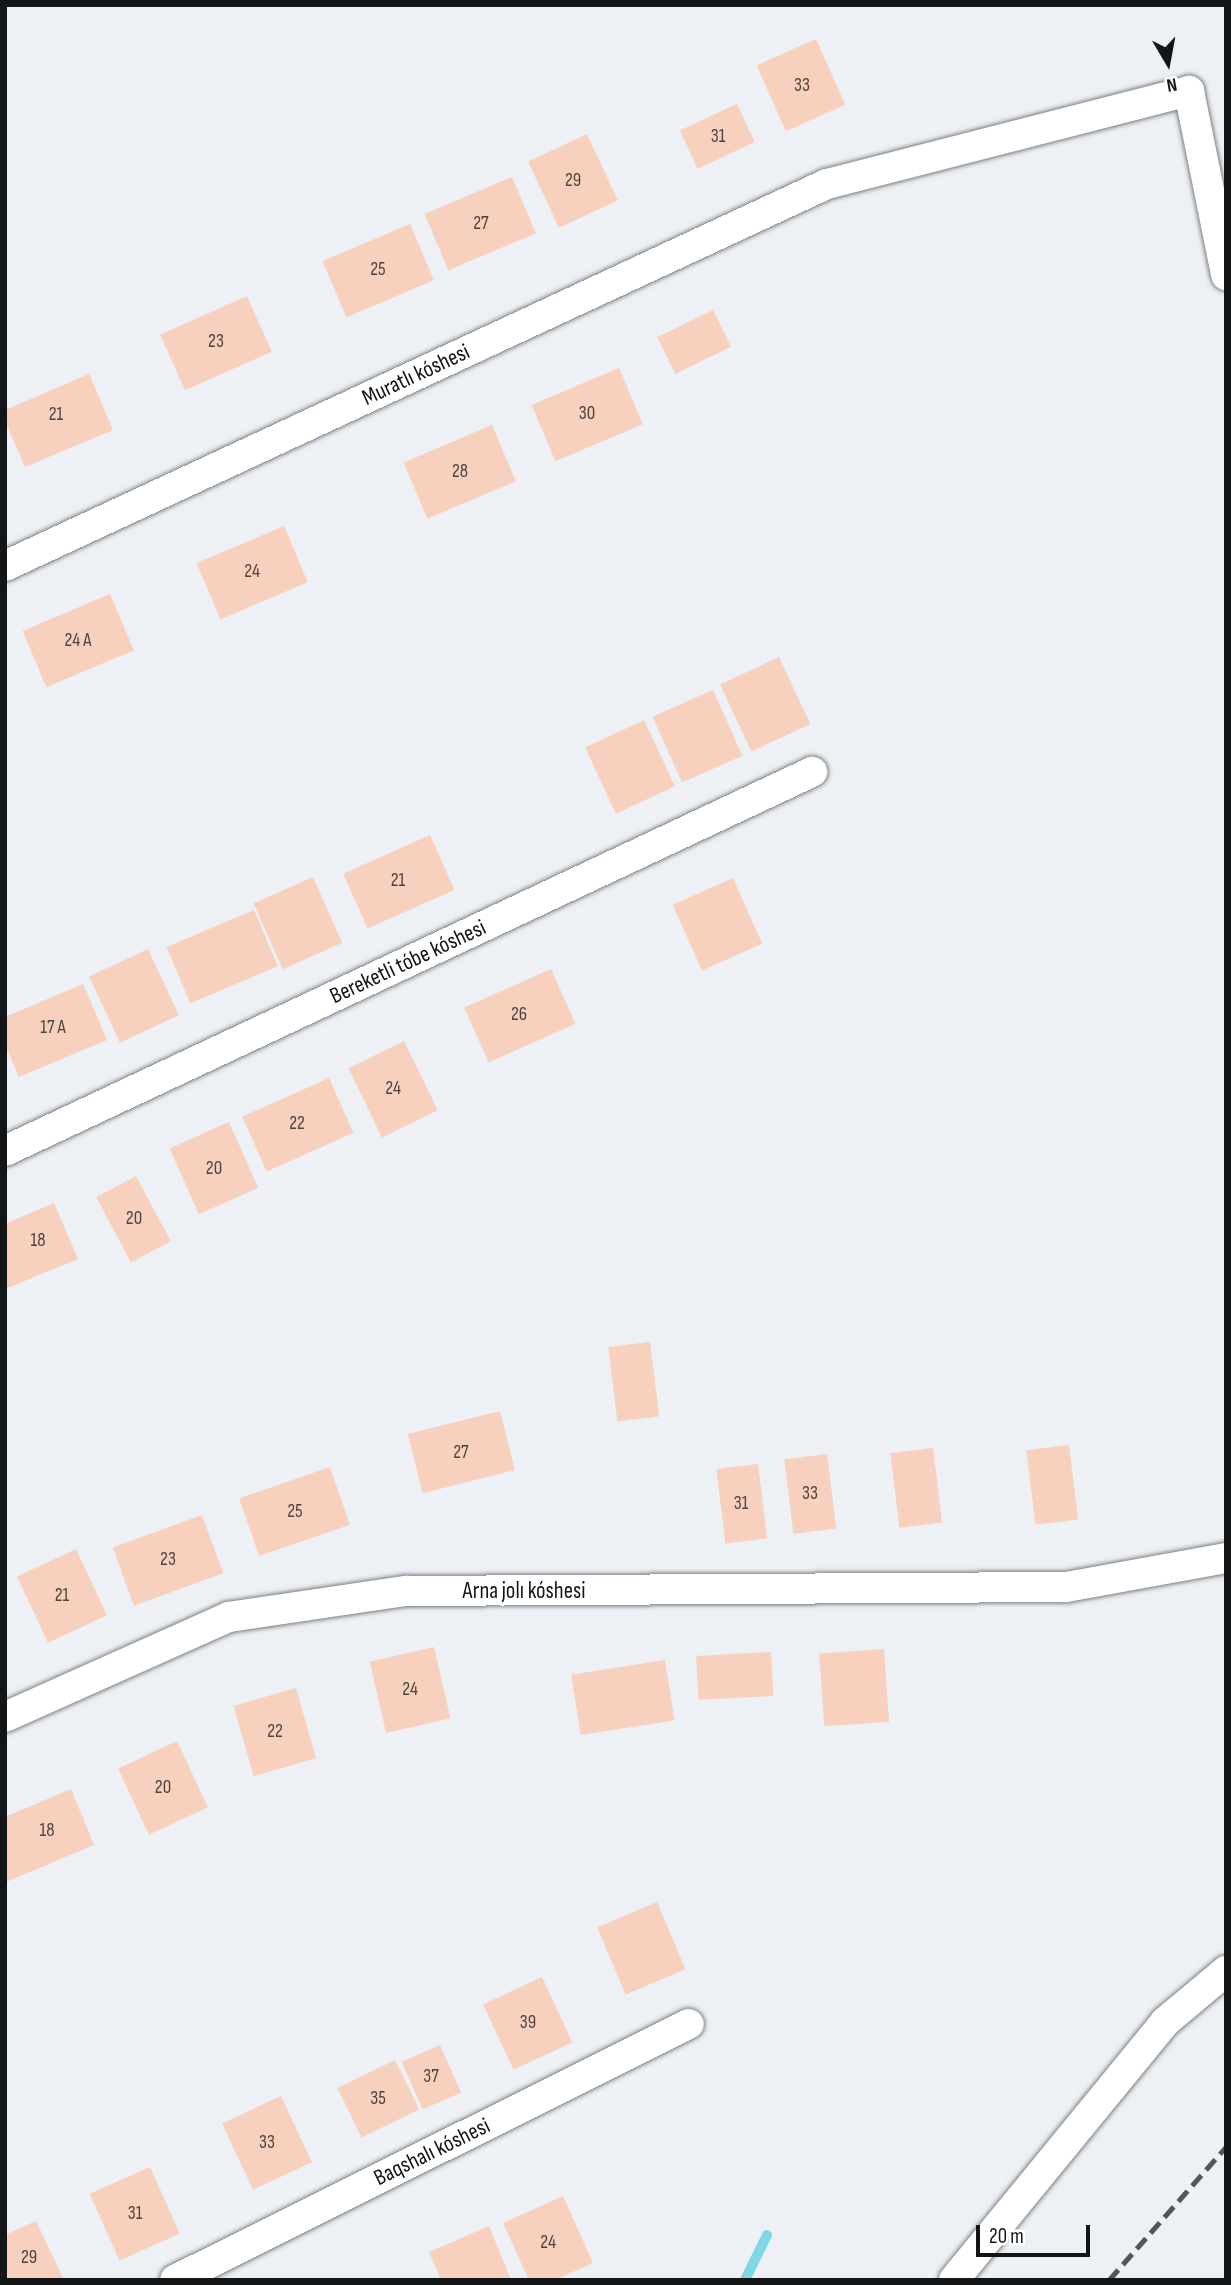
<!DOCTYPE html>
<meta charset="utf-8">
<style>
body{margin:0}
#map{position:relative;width:1231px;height:2285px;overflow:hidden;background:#edf0f4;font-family:"Sofia Sans Condensed",sans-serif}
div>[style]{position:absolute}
.stream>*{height:10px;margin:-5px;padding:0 5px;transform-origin:5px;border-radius:5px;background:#80d6e4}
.building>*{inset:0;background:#f8d0be;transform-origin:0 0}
.roads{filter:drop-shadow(0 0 2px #7e8184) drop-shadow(0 0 2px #7e8184)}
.minor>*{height:30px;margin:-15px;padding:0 15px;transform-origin:15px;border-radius:15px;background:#fff}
.rail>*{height:5px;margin-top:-2.5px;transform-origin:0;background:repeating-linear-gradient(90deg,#545657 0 14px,transparent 0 21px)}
span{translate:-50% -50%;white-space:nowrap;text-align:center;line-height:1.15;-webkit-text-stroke:7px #fff;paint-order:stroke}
.number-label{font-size:19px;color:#4d4440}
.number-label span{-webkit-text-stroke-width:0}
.street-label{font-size:23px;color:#141516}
.frame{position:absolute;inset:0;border:7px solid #141516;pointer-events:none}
.north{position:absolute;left:1133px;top:28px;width:70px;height:70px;-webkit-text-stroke:5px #fff;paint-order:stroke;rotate:170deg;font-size:19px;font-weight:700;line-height:28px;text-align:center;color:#141516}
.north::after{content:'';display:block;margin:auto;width:24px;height:32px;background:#141516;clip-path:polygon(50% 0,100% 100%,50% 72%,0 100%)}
.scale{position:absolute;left:976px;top:2225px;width:114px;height:32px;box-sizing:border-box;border:4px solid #141516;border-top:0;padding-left:9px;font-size:21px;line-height:24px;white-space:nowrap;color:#141516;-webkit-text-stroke:5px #fff;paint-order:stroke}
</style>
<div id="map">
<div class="stream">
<i style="left:745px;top:2280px;width:50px;rotate:-63.9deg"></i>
</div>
<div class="building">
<i style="left:816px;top:39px;width:72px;height:65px;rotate:66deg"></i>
<i style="left:737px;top:104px;width:42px;height:63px;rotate:65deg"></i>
<i style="left:587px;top:134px;width:73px;height:65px;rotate:65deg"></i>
<i style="left:512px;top:177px;width:61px;height:95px;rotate:67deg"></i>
<i style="left:410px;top:224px;width:61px;height:95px;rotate:67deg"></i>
<i style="left:247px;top:296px;width:61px;height:95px;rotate:66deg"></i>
<i style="left:713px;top:310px;width:41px;height:62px;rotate:64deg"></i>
<i style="left:619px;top:368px;width:61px;height:95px;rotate:67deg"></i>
<i style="clip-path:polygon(89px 374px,113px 430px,25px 467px,5px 421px,5px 410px)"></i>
<i style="left:492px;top:425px;width:61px;height:96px;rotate:67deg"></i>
<i style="left:284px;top:526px;width:61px;height:95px;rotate:67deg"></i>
<i style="left:110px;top:594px;width:61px;height:95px;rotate:67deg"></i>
<i style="left:779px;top:657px;width:74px;height:65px;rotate:65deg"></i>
<i style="left:713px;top:690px;width:72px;height:66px;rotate:66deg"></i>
<i style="left:644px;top:720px;width:73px;height:65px;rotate:65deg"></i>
<i style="left:430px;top:835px;width:60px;height:95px;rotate:66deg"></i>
<i style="left:313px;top:877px;width:72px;height:65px;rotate:66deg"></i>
<i style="left:733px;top:878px;width:72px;height:66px;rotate:66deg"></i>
<i style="left:254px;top:910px;width:61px;height:95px;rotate:67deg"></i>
<i style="left:148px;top:949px;width:73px;height:65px;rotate:65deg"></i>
<i style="left:551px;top:969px;width:60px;height:95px;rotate:66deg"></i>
<i style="clip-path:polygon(83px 984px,107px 1040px,19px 1077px,5px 1045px,5px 1017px)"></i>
<i style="left:404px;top:1041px;width:77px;height:62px;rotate:64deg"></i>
<i style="left:329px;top:1078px;width:60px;height:95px;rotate:66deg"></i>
<i style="left:229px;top:1122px;width:72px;height:65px;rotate:66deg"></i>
<i style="left:136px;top:1176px;width:74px;height:45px;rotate:62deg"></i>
<i style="clip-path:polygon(54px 1203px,78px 1259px,5px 1289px,5px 1224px)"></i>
<i style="left:650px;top:1342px;width:75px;height:42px;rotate:83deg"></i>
<i style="left:500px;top:1411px;width:61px;height:95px;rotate:76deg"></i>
<i style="left:1069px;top:1445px;width:75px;height:43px;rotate:83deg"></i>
<i style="left:933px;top:1448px;width:75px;height:43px;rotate:83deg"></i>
<i style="left:827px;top:1454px;width:75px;height:43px;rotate:83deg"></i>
<i style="left:758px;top:1464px;width:75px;height:42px;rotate:83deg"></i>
<i style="left:330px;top:1467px;width:61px;height:96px;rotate:71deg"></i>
<i style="left:202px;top:1515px;width:62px;height:95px;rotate:70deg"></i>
<i style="left:76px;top:1549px;width:73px;height:65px;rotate:65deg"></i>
<i style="left:434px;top:1647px;width:73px;height:66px;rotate:77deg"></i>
<i style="left:884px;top:1649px;width:73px;height:65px;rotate:86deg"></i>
<i style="left:771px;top:1652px;width:44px;height:75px;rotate:87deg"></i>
<i style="left:665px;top:1660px;width:61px;height:95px;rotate:81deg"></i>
<i style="left:296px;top:1688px;width:73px;height:65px;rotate:74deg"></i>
<i style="left:177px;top:1741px;width:73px;height:65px;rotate:65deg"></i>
<i style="clip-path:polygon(71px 1789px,94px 1845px,6px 1882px,5px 1817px)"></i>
<i style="left:657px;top:1902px;width:73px;height:65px;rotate:67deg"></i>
<i style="left:542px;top:1977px;width:72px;height:65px;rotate:65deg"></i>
<i style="left:440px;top:2045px;width:52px;height:42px;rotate:66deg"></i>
<i style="left:395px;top:2060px;width:55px;height:64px;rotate:64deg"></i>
<i style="left:281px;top:2096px;width:73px;height:65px;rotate:65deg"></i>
<i style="left:150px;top:2167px;width:73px;height:66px;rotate:66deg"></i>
<i style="clip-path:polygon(563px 2196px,593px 2263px,555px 2280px,529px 2280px,503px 2223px)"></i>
<i style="clip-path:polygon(36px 2221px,64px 2280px,5px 2280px,5px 2235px)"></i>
<i style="clip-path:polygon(489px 2226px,511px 2280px,441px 2280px,429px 2252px)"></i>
</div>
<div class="roads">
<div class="minor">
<i style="left:5px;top:566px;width:906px;rotate:-24.93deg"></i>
<i style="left:827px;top:184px;width:374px;rotate:-14.4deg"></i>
<i style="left:1189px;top:91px;width:188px;rotate:78.6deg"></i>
<i style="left:5px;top:1151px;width:892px;rotate:-25.16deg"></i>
<i style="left:5px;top:1717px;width:245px;rotate:-24.1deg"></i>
<i style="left:229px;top:1617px;width:179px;rotate:-8.4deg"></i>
<i style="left:406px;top:1591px;width:660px;rotate:-0.35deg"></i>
<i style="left:1066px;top:1587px;width:163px;rotate:-10.3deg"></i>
<i style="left:175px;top:2280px;width:574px;rotate:-26.48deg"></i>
<i style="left:954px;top:2280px;width:333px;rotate:-50.7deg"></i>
<i style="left:1165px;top:2022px;width:80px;rotate:-39.9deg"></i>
</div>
</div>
<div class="rail">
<i style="left:1109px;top:2280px;width:177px;rotate:-48.7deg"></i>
</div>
<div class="number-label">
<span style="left:802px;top:86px">33</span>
<span style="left:718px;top:137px">31</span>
<span style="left:573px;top:181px">29</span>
<span style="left:481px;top:224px">27</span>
<span style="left:378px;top:270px">25</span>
<span style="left:216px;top:342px">23</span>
<span style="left:587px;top:414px">30</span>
<span style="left:56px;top:415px">21</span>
<span style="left:460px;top:472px">28</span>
<span style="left:252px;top:572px">24</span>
<span style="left:78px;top:641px">24 А</span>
<span style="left:398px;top:881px">21</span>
<span style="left:519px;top:1015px">26</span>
<span style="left:53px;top:1028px">17 А</span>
<span style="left:393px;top:1089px">24</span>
<span style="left:297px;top:1124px">22</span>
<span style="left:214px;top:1169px">20</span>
<span style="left:134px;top:1219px">20</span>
<span style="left:38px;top:1241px">18</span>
<span style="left:461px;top:1453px">27</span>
<span style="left:810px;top:1494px">33</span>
<span style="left:741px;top:1504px">31</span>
<span style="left:295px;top:1512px">25</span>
<span style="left:168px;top:1560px">23</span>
<span style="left:62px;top:1596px">21</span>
<span style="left:410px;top:1690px">24</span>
<span style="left:275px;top:1732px">22</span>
<span style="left:163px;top:1788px">20</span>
<span style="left:47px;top:1831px">18</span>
<span style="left:528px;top:2023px">39</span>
<span style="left:431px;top:2077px">37</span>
<span style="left:378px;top:2099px">35</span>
<span style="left:267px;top:2143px">33</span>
<span style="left:135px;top:2214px">31</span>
<span style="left:548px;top:2243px">24</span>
<span style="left:29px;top:2258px">29</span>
</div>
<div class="street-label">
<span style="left:416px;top:375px;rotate:-25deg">Muratlı kóshesi</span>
<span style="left:408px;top:962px;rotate:-25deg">Bereketli tóbe kóshesi</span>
<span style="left:524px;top:1591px">Arna jolı kóshesi</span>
<span style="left:432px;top:2152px;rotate:-26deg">Baqshalı kóshesi</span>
</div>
<div class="frame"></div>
<div class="north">N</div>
<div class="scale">20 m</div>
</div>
